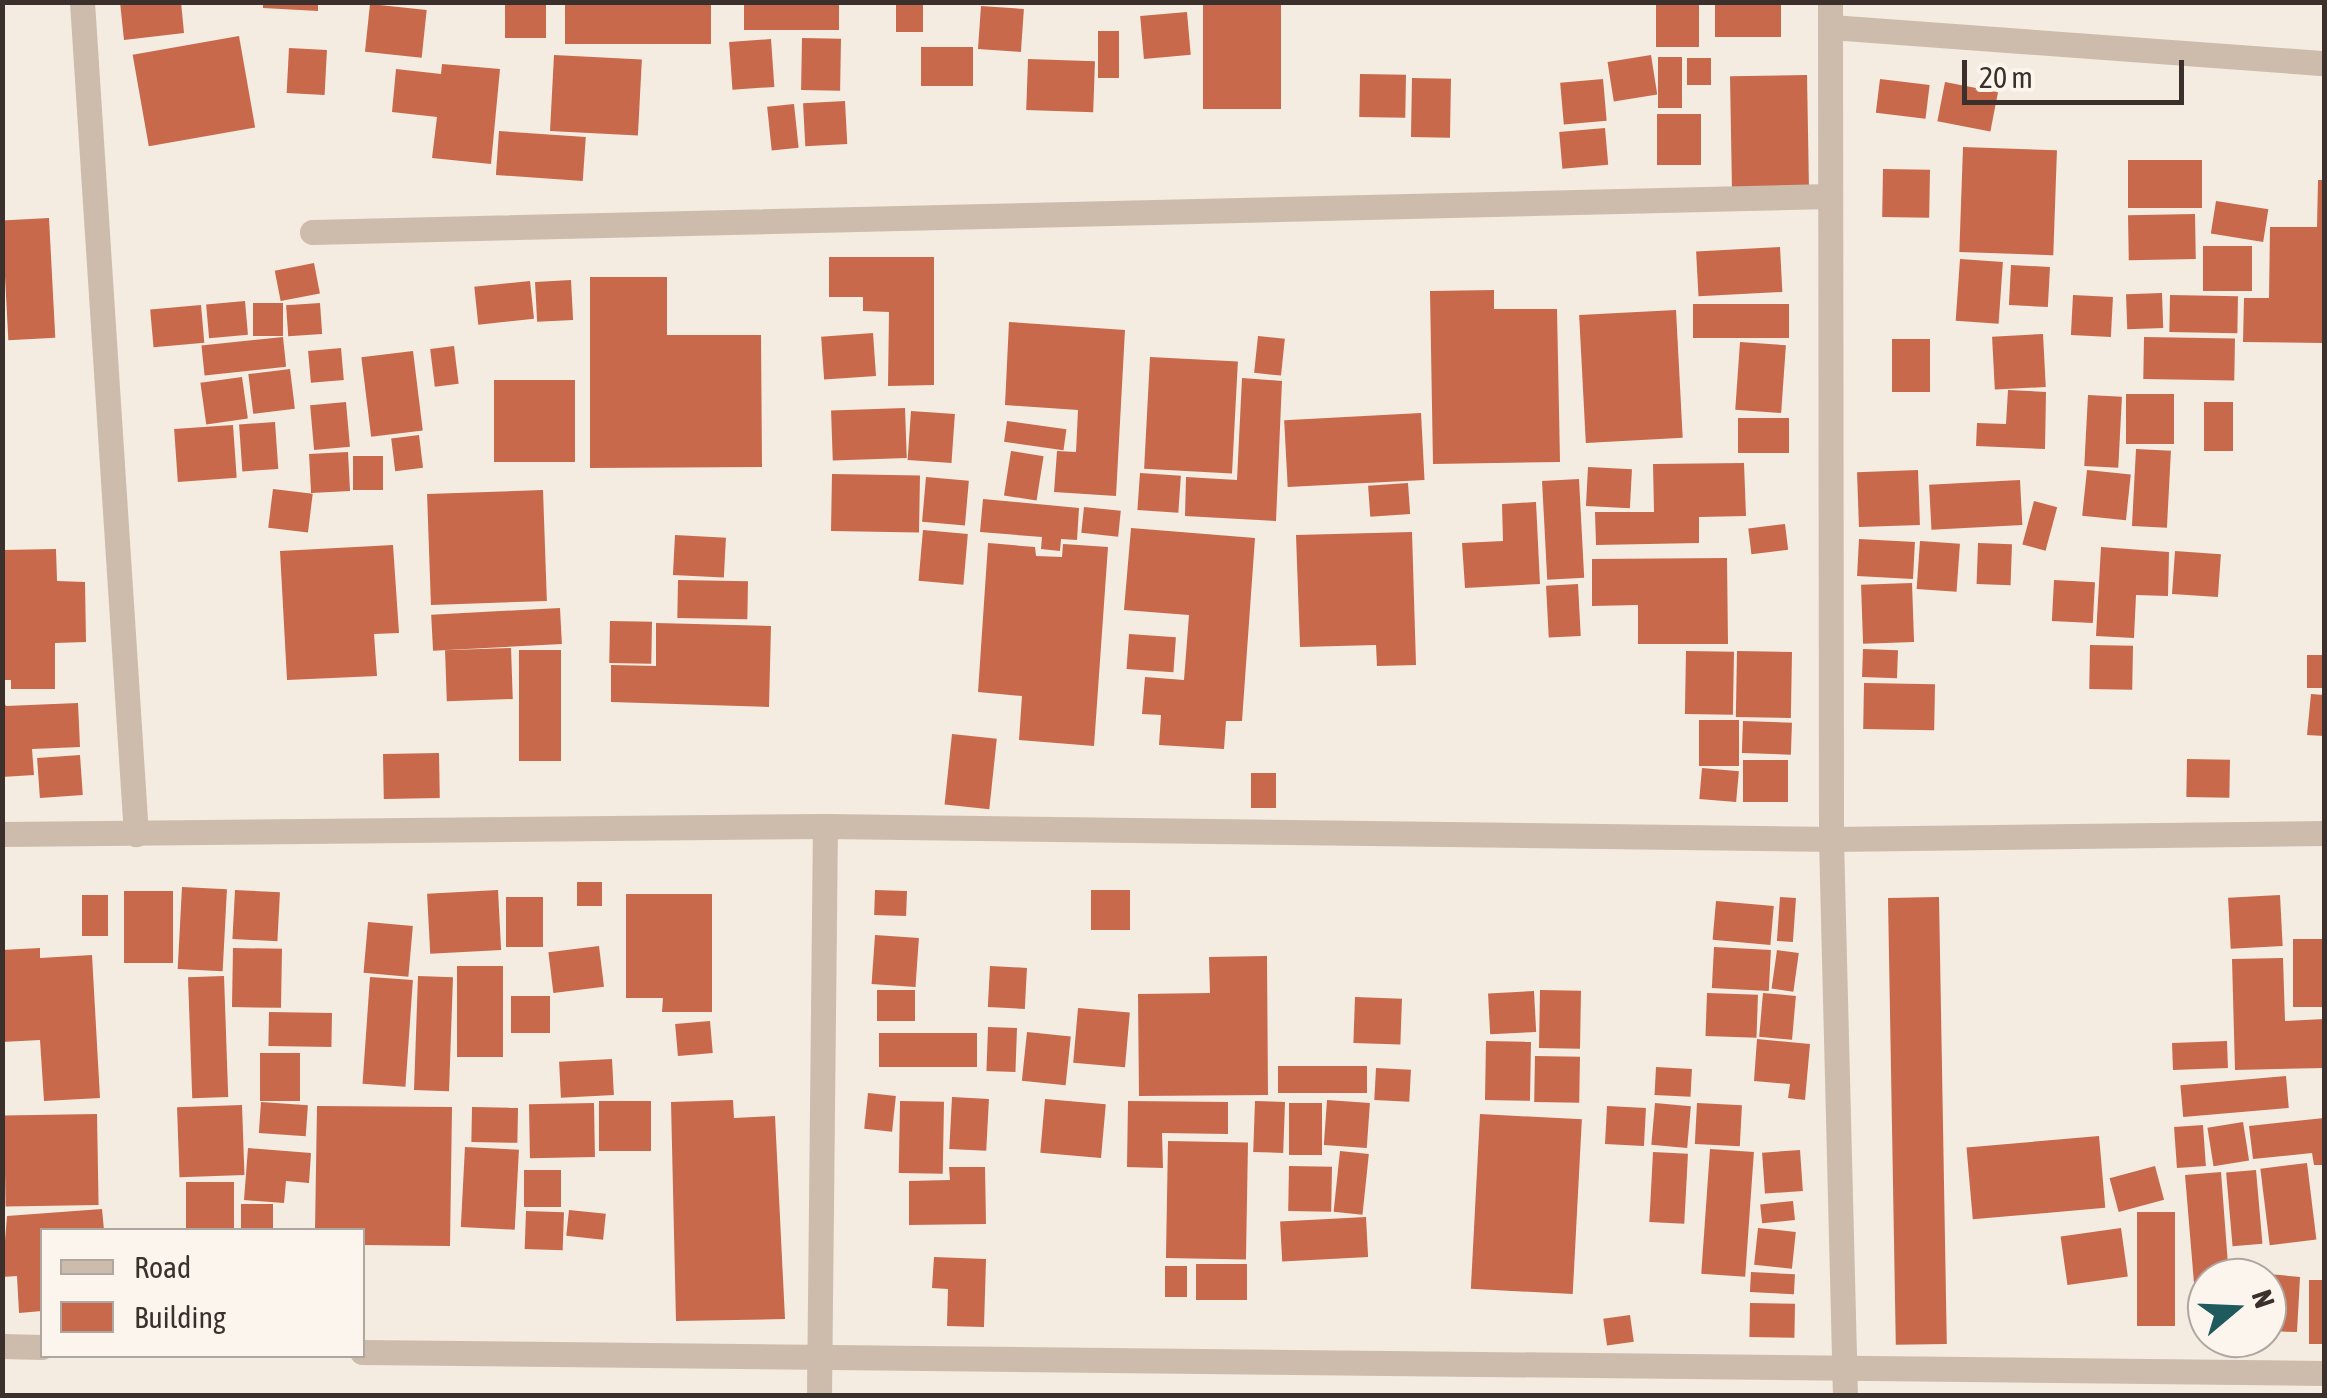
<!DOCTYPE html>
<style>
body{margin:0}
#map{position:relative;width:2327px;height:1398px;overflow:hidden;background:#f4ebe1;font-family:"Asap Condensed",sans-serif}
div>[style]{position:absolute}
.building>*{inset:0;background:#c8694b;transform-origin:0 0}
.minor>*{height:25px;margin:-12.5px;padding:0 12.5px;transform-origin:12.5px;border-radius:12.5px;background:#cdbbac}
span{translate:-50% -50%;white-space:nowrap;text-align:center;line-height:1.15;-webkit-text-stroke:9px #fbf5ee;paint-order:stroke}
.frame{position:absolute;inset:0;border:5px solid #3b302b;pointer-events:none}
.legend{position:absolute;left:40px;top:1228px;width:325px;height:130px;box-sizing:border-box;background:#fbf5ee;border:2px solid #aea6a0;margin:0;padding:12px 18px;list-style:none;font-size:30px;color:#3b302b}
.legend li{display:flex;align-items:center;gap:20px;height:50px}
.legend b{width:50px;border:2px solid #aea6a0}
.north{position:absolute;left:2187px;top:1258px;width:100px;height:100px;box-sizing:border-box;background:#fbf5ee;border:2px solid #aea6a0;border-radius:50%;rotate:71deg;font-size:28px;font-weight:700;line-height:40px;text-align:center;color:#3b302b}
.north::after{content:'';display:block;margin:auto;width:35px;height:45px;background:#1f5a5e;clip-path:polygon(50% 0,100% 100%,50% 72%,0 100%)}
.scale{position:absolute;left:1962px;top:60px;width:222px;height:45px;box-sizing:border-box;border:5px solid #3b302b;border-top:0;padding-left:12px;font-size:30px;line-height:35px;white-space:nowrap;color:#3b302b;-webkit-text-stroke:8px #fbf5ee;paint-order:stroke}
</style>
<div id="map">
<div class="building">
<i style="clip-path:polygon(120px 2px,181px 2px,184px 33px,124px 40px)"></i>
<i style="clip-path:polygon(263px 2px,318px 2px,318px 11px,263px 8px)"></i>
<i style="left:505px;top:2px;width:41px;height:36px"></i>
<i style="left:565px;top:2px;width:146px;height:42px"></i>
<i style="left:744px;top:2px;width:95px;height:28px"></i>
<i style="left:896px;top:2px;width:27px;height:30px"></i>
<i style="left:1203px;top:2px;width:78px;height:107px"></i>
<i style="left:1656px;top:2px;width:43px;height:45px"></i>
<i style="left:1715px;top:2px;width:66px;height:35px"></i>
<i style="left:370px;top:4px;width:57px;height:48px;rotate:6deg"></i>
<i style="left:981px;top:6px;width:43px;height:43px;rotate:4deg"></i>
<i style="left:1187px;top:12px;width:43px;height:47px;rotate:85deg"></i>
<i style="left:1098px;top:31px;width:21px;height:47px"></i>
<i style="left:239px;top:36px;width:93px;height:108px;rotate:80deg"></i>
<i style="left:802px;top:38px;width:39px;height:52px;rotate:1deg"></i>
<i style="left:771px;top:39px;width:48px;height:42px;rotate:86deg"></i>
<i style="left:973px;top:47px;width:39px;height:52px;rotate:90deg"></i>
<i style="left:289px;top:48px;width:38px;height:45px;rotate:3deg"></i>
<i style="left:554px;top:55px;width:88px;height:76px;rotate:3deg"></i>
<i style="left:1651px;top:55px;width:40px;height:44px;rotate:81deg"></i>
<i style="left:1682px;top:57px;width:51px;height:24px;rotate:90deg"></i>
<i style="left:1687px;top:58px;width:24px;height:27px"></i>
<i style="left:1028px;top:59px;width:67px;height:51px;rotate:2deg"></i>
<i style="clip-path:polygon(442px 64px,500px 69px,491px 164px,432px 158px,437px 117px,392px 112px,396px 69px,441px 74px)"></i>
<i style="left:1360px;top:74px;width:46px;height:43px;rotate:1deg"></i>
<i style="left:1807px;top:75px;width:113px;height:77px;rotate:89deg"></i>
<i style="left:1412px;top:78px;width:39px;height:59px;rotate:1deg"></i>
<i style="left:1603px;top:79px;width:42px;height:43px;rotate:85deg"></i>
<i style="left:1880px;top:79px;width:50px;height:34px;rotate:7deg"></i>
<i style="left:1945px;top:82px;width:54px;height:40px;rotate:11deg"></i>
<i style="left:845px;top:101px;width:43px;height:42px;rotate:87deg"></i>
<i style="left:794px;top:104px;width:44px;height:27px;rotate:84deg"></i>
<i style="left:1657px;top:114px;width:44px;height:51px"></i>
<i style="left:1605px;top:128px;width:37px;height:46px;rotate:85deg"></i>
<i style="left:499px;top:131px;width:87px;height:44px;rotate:4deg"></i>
<i style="left:1963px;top:147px;width:94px;height:105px;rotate:2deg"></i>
<i style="left:2202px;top:160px;width:48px;height:74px;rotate:90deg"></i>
<i style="left:1883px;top:169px;width:47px;height:48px;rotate:1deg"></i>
<i style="clip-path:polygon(2318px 180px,2324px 180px,2324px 343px,2243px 342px,2244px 298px,2269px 298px,2270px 227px,2317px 227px)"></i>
<i style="left:2216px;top:201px;width:53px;height:33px;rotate:9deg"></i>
<i style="left:2195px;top:214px;width:45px;height:67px;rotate:89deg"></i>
<i style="left:49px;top:218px;width:120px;height:47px;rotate:87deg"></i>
<i style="left:2203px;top:246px;width:49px;height:45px"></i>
<i style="left:1780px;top:247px;width:45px;height:84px;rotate:87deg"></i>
<i style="clip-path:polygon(829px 257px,934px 257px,934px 385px,888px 386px,889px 312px,863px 311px,863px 297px,829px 297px)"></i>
<i style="left:1960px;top:259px;width:43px;height:62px;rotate:4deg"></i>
<i style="left:314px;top:263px;width:31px;height:40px;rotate:79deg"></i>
<i style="left:2011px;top:265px;width:39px;height:40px;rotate:3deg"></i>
<i style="clip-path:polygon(590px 277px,667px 277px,667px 335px,761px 335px,762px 467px,590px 468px)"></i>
<i style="left:571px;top:280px;width:40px;height:36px;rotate:87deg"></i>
<i style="left:530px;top:281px;width:38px;height:56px;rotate:84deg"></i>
<i style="clip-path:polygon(1494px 290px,1494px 309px,1557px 309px,1560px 462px,1433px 464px,1430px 291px)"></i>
<i style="left:2162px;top:293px;width:35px;height:36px;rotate:88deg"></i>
<i style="left:2073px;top:295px;width:40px;height:40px;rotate:3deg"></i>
<i style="left:2170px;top:295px;width:68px;height:37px;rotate:1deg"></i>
<i style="left:245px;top:301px;width:34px;height:39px;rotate:85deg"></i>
<i style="left:253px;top:303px;width:30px;height:33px"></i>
<i style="left:320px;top:303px;width:31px;height:34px;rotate:86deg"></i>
<i style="left:1693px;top:304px;width:96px;height:34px"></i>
<i style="left:201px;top:305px;width:38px;height:51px;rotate:85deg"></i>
<i style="left:1676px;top:310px;width:128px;height:97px;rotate:87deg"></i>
<i style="clip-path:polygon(1009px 322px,1125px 330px,1116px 496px,1054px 492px,1057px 451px,1076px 452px,1078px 410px,1005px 405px)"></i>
<i style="left:873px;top:333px;width:43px;height:52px;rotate:86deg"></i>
<i style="left:2043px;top:334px;width:53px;height:51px;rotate:87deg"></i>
<i style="left:1258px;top:336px;width:27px;height:37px;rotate:6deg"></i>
<i style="left:283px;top:337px;width:30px;height:82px;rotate:84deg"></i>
<i style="left:2144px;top:337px;width:91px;height:42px;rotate:1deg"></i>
<i style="left:1892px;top:339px;width:38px;height:53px"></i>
<i style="left:1740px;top:342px;width:46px;height:68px;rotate:4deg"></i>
<i style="left:454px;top:346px;width:38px;height:24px;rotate:83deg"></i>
<i style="left:341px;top:348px;width:32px;height:33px;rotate:85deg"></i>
<i style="left:413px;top:351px;width:80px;height:52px;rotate:83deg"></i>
<i style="left:1150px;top:357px;width:88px;height:112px;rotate:3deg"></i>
<i style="left:290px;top:369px;width:40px;height:42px;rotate:83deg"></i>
<i style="left:242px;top:377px;width:42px;height:42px;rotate:82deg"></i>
<i style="clip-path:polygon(1242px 378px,1282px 381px,1276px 521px,1185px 516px,1186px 477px,1237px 480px)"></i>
<i style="left:494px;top:380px;width:81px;height:82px"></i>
<i style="clip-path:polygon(2008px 390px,2046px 392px,2045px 449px,1976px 446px,1977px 423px,2006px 424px)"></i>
<i style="left:2126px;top:394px;width:48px;height:50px"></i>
<i style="left:2088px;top:395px;width:34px;height:71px;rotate:3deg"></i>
<i style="left:346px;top:402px;width:45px;height:36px;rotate:85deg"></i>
<i style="left:2204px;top:402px;width:29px;height:49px"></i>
<i style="left:905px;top:408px;width:50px;height:74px;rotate:88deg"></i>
<i style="left:911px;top:411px;width:44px;height:49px;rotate:4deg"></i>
<i style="left:1421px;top:413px;width:67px;height:137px;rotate:87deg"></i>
<i style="left:1738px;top:418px;width:51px;height:35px"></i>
<i style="left:1007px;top:421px;width:60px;height:21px;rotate:8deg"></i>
<i style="left:275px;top:422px;width:47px;height:36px;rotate:86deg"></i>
<i style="left:233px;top:425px;width:53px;height:59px;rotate:86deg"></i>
<i style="left:419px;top:435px;width:33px;height:28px;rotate:83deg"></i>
<i style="left:2136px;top:449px;width:35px;height:77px;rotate:3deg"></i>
<i style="left:1011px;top:451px;width:33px;height:45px;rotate:9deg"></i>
<i style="left:348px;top:452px;width:39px;height:39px;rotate:87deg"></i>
<i style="left:353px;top:456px;width:30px;height:34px"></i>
<i style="clip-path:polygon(1744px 463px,1746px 516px,1699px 517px,1699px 543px,1596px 545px,1595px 512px,1654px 512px,1653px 464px)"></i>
<i style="left:1588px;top:467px;width:44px;height:39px;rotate:3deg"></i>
<i style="left:1918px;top:470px;width:55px;height:61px;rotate:88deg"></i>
<i style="left:2087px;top:470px;width:44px;height:46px;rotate:6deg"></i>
<i style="left:1140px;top:473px;width:41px;height:37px;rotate:4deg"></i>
<i style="left:832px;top:474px;width:88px;height:57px;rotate:1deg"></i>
<i style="left:926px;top:477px;width:43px;height:45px;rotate:5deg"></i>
<i style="left:1579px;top:479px;width:99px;height:37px;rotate:87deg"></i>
<i style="left:2020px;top:480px;width:45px;height:91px;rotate:87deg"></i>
<i style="left:1408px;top:483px;width:31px;height:40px;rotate:86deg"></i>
<i style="left:273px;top:489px;width:40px;height:39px;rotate:7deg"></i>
<i style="left:543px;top:490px;width:111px;height:116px;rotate:88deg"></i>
<i style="clip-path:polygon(983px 499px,1079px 508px,1077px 540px,1061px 539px,1060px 551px,1041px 549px,1042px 537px,980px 532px)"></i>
<i style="left:2034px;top:501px;width:24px;height:45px;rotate:15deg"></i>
<i style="clip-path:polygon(1536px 502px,1540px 584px,1465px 588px,1462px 543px,1503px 541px,1502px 504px)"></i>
<i style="left:1084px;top:507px;width:37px;height:26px;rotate:6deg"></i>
<i style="left:1785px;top:524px;width:26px;height:37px;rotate:83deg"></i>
<i style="clip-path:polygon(1131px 528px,1255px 538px,1242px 721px,1226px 721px,1224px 749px,1159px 745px,1161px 715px,1142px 714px,1145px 677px,1184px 680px,1189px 615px,1124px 610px)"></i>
<i style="left:923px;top:530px;width:45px;height:51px;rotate:5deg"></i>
<i style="clip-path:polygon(1412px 532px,1416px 665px,1377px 666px,1376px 645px,1300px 647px,1296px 535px)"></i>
<i style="left:675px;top:535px;width:51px;height:40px;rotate:3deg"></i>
<i style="left:1859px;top:539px;width:56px;height:37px;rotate:3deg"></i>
<i style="left:1920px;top:541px;width:40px;height:48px;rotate:4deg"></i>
<i style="clip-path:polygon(988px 543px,1035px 547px,1036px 556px,1062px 557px,1063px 544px,1108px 547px,1094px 746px,1019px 740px,1022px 696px,978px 692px)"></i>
<i style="left:1978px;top:543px;width:34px;height:41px;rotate:2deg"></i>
<i style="clip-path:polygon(393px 545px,399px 633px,374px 634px,377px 676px,287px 680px,280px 551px)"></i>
<i style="clip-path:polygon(2101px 547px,2169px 552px,2168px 596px,2136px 595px,2134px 638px,2096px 636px)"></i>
<i style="clip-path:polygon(56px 549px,57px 581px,85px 582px,86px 642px,55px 643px,55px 689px,11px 689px,11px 680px,2px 680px,2px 550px)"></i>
<i style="left:2175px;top:551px;width:46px;height:43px;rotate:4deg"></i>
<i style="clip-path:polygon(1727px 558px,1728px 644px,1638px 644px,1638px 605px,1592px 606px,1592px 559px)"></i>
<i style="left:678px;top:580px;width:70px;height:38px;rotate:1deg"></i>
<i style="left:2054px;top:580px;width:41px;height:41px;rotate:3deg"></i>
<i style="left:1912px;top:583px;width:59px;height:51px;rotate:88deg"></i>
<i style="left:1578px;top:584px;width:52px;height:32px;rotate:87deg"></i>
<i style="left:560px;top:608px;width:36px;height:129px;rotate:87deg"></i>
<i style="left:610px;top:621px;width:42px;height:42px;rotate:1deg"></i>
<i style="clip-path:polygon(656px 623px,771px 626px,769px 707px,611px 702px,611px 665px,656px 666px)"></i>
<i style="left:1129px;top:634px;width:47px;height:35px;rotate:4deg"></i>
<i style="left:2090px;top:645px;width:43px;height:44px;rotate:1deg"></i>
<i style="left:511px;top:648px;width:51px;height:66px;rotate:88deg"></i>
<i style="left:1863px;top:649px;width:35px;height:28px;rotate:2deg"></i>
<i style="left:519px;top:650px;width:42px;height:111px"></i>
<i style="left:1686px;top:651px;width:48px;height:63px;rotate:1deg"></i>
<i style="left:1737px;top:651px;width:55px;height:66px;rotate:1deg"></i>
<i style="left:2307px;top:655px;width:17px;height:33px"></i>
<i style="left:1864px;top:683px;width:71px;height:46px;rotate:1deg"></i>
<i style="clip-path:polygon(2311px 694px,2324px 695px,2324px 736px,2307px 735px)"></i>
<i style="clip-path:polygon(2px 699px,6px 706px,78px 703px,80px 747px,32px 749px,34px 775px,2px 777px)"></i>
<i style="left:1699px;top:720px;width:40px;height:46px"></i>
<i style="left:1743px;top:721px;width:49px;height:32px;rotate:2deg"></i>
<i style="left:952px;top:734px;width:45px;height:71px;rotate:6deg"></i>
<i style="left:439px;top:753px;width:45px;height:56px;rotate:89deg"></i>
<i style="left:80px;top:755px;width:40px;height:43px;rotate:86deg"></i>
<i style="left:2187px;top:759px;width:43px;height:38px;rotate:1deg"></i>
<i style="left:1788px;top:760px;width:42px;height:45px;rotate:90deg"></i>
<i style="left:1702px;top:768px;width:37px;height:31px;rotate:5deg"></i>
<i style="left:1251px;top:773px;width:25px;height:35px"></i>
<i style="left:577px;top:882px;width:25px;height:24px"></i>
<i style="left:182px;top:887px;width:45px;height:82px;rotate:3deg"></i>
<i style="left:235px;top:890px;width:45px;height:49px;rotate:3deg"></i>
<i style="left:498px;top:890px;width:60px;height:71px;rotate:87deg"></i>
<i style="left:875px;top:890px;width:32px;height:25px;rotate:2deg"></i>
<i style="left:1091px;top:890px;width:39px;height:40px"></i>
<i style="left:124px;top:891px;width:49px;height:72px"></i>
<i style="clip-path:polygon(626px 894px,712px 894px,712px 1012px,662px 1012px,663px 998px,626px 998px)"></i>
<i style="left:82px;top:895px;width:26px;height:41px"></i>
<i style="left:2280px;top:895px;width:51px;height:52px;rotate:87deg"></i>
<i style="left:543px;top:897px;width:50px;height:37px;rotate:90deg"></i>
<i style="left:1780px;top:897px;width:16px;height:44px;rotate:4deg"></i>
<i style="left:1939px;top:897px;width:447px;height:51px;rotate:89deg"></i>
<i style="left:1716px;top:901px;width:58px;height:39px;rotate:5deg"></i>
<i style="left:368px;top:922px;width:45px;height:51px;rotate:5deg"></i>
<i style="left:875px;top:935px;width:44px;height:49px;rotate:4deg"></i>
<i style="left:2324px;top:939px;width:68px;height:31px;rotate:90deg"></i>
<i style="left:599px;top:946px;width:41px;height:51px;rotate:83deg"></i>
<i style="left:1714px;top:947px;width:57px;height:41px;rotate:3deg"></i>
<i style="clip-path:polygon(40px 948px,40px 958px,92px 955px,100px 1098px,44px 1101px,40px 1040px,2px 1042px,2px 950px)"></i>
<i style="left:233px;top:948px;width:49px;height:59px;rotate:1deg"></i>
<i style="left:1777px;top:950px;width:22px;height:39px;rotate:8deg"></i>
<i style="clip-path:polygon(1267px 956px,1268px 1095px,1139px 1096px,1138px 994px,1210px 993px,1209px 957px)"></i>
<i style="clip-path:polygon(2283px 958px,2285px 1021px,2324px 1019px,2324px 1068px,2235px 1070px,2232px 959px)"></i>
<i style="left:457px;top:966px;width:46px;height:91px"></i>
<i style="left:990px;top:966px;width:37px;height:41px;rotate:3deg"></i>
<i style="left:224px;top:976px;width:121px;height:36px;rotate:88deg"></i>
<i style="left:418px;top:976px;width:35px;height:114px;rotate:2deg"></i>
<i style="left:370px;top:977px;width:43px;height:107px;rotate:4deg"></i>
<i style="left:877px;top:990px;width:38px;height:31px"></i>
<i style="left:1540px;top:990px;width:41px;height:58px;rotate:1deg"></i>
<i style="left:1534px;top:991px;width:41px;height:46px;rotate:87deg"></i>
<i style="left:1707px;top:993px;width:51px;height:43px;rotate:2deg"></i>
<i style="left:1763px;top:993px;width:33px;height:44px;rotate:5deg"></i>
<i style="left:511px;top:996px;width:39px;height:37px"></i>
<i style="left:1355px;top:997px;width:47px;height:46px;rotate:2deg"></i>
<i style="left:1078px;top:1008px;width:52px;height:55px;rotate:5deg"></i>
<i style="left:269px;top:1012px;width:63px;height:34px;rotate:1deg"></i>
<i style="left:710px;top:1021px;width:32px;height:35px;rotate:85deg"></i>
<i style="left:988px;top:1027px;width:29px;height:44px;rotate:2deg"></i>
<i style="left:1027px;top:1032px;width:44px;height:49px;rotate:6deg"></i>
<i style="left:977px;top:1033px;width:34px;height:98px;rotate:90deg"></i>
<i style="clip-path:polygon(1757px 1039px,1810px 1044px,1805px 1100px,1788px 1098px,1790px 1084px,1754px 1081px)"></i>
<i style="left:1486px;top:1041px;width:45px;height:59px;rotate:1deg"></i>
<i style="left:2227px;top:1041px;width:27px;height:55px;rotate:88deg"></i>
<i style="left:260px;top:1053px;width:40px;height:48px"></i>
<i style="left:1535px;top:1056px;width:45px;height:46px;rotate:1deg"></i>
<i style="left:612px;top:1059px;width:36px;height:53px;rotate:87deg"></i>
<i style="left:1278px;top:1066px;width:89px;height:27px"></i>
<i style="left:1656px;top:1067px;width:36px;height:28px;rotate:3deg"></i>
<i style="left:1376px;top:1068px;width:35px;height:32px;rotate:3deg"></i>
<i style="left:2286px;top:1076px;width:32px;height:106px;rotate:85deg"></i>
<i style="left:868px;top:1093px;width:28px;height:36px;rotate:6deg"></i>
<i style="left:952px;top:1097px;width:37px;height:52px;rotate:3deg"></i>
<i style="left:1045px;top:1099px;width:61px;height:54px;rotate:5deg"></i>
<i style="clip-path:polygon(733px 1100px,734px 1118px,775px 1116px,785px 1319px,676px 1321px,671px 1102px)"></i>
<i style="left:1327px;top:1100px;width:43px;height:45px;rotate:4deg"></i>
<i style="left:599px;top:1101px;width:52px;height:50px"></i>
<i style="left:900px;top:1101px;width:44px;height:72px;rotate:1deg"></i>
<i style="clip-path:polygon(1128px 1101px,1228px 1102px,1228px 1134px,1162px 1133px,1163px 1168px,1127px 1167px)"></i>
<i style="left:1255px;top:1101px;width:30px;height:51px;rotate:2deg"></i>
<i style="left:261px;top:1102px;width:47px;height:31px;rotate:4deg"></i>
<i style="left:594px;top:1103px;width:54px;height:65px;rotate:89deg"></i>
<i style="left:1289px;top:1103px;width:33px;height:52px"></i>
<i style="left:1655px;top:1103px;width:36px;height:42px;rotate:5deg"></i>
<i style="left:1697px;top:1103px;width:45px;height:41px;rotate:3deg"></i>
<i style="left:242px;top:1105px;width:70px;height:65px;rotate:88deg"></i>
<i style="clip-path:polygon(317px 1106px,452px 1107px,450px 1246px,362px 1245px,362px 1230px,315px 1230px)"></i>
<i style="left:1607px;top:1106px;width:39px;height:38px;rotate:3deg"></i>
<i style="left:472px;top:1107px;width:46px;height:35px;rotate:1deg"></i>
<i style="left:97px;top:1114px;width:91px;height:93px;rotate:89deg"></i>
<i style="left:1480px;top:1114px;width:102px;height:175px;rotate:3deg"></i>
<i style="clip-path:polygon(2324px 1118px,2324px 1165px,2314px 1165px,2312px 1153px,2253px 1159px,2249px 1126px)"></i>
<i style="left:2243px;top:1122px;width:39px;height:36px;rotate:81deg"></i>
<i style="left:2203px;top:1125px;width:41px;height:29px;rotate:86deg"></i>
<i style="left:2099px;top:1136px;width:72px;height:133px;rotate:85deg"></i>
<i style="left:1168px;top:1141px;width:80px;height:117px;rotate:1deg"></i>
<i style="left:465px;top:1147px;width:54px;height:80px;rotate:3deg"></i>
<i style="clip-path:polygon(248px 1148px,311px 1153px,309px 1183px,286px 1181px,284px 1203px,244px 1200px)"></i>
<i style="left:1710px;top:1149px;width:44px;height:125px;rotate:4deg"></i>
<i style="left:1800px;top:1150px;width:41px;height:38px;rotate:86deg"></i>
<i style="left:1340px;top:1151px;width:29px;height:61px;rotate:6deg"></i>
<i style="left:1653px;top:1152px;width:35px;height:70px;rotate:3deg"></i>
<i style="left:2307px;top:1163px;width:77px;height:47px;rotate:83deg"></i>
<i style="left:1289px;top:1166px;width:43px;height:45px;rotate:1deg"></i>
<i style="left:2155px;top:1166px;width:35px;height:47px;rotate:75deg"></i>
<i style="clip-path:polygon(949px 1167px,985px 1167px,986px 1224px,909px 1225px,909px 1181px,950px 1180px)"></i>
<i style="left:524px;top:1170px;width:37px;height:37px"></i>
<i style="left:2256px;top:1170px;width:74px;height:30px;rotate:85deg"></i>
<i style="clip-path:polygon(2221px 1172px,2229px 1278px,2207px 1278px,2207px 1294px,2195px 1295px,2185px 1175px)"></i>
<i style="left:234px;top:1182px;width:48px;height:48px;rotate:90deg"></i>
<i style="left:1793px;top:1201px;width:19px;height:33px;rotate:84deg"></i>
<i style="left:273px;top:1204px;width:26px;height:32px;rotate:90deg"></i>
<i style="clip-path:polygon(102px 1209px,104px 1230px,42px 1230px,42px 1311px,19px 1313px,17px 1276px,2px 1277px,7px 1216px)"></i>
<i style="left:569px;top:1210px;width:37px;height:26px;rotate:6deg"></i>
<i style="left:526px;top:1211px;width:38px;height:38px;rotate:2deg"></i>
<i style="left:2137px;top:1212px;width:38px;height:114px"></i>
<i style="left:1366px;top:1217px;width:40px;height:86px;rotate:87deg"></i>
<i style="left:1758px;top:1228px;width:38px;height:37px;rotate:6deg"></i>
<i style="left:2121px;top:1228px;width:49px;height:61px;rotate:82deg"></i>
<i style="clip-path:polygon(934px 1257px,986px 1259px,984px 1327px,947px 1326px,948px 1289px,932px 1288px)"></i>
<i style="left:1196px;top:1264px;width:51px;height:36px"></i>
<i style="left:1165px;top:1266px;width:22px;height:31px"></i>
<i style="left:1751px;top:1272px;width:44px;height:20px;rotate:3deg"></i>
<i style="clip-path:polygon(2258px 1273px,2300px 1277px,2297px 1332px,2267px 1331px,2267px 1278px,2258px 1278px)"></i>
<i style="left:2309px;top:1280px;width:15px;height:64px"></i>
<i style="left:1750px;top:1303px;width:45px;height:34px;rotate:1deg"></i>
<i style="left:1630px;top:1315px;width:27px;height:27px;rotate:82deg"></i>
</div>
<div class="minor">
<i style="left:82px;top:2px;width:834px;rotate:86.29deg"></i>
<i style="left:1830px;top:2px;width:837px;rotate:89.93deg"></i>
<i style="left:1831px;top:839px;width:557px;rotate:88.56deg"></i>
<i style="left:1831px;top:27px;width:494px;rotate:4.2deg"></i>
<i style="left:312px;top:232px;width:1518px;rotate:-1.36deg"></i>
<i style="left:2px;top:834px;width:823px;rotate:-0.56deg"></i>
<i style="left:825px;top:826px;width:1006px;rotate:0.74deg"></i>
<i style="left:1831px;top:839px;width:493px;rotate:-0.7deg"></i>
<i style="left:2px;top:1346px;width:40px;rotate:1.4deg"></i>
<i style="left:362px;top:1352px;width:1962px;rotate:0.61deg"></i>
<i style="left:819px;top:1396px;width:570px;rotate:-89.4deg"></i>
</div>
<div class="frame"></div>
<ul class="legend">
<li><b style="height:12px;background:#cdbbac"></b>Road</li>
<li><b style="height:28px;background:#c8694b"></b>Building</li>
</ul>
<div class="north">N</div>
<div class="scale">20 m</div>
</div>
